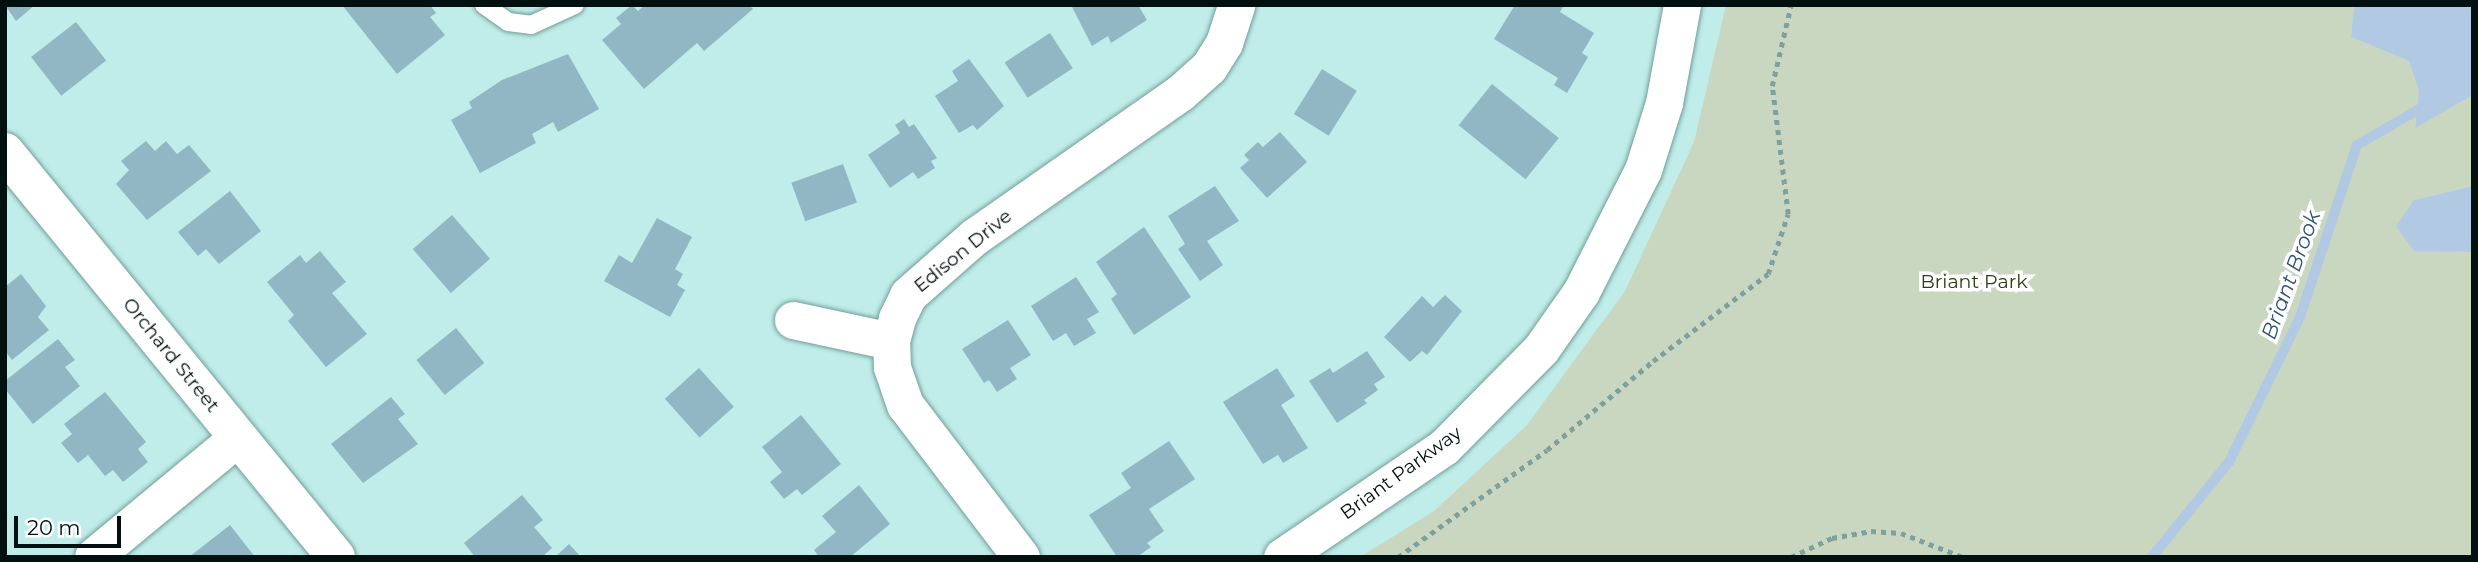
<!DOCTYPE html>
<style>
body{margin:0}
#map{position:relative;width:2478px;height:562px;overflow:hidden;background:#c0ede9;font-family:Montserrat,sans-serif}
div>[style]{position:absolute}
.green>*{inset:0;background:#cad7c0}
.water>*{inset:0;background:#b1c9e3}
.stream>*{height:10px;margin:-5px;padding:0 5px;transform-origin:5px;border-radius:5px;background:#b1c9e3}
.building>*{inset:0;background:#91b7c4;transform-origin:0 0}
.path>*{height:4.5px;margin-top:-2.25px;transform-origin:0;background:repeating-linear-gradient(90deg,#7ea19e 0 5px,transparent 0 10px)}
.roads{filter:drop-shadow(0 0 2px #729d9a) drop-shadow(0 0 2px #729d9a)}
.lane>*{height:18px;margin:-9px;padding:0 9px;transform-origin:9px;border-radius:9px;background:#fff}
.street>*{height:37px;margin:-18.5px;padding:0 18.5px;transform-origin:18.5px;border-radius:18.5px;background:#fff}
.secondary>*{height:38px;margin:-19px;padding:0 19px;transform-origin:19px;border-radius:19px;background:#fff}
span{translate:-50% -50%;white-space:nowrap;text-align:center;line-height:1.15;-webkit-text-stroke:7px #fff;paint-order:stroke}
.street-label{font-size:19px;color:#021110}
.park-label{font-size:19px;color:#2b4114}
.water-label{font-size:21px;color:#2c5176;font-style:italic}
.frame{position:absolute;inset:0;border:7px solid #021110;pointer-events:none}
.scale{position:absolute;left:14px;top:516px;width:107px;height:32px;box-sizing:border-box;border:4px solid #021110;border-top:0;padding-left:9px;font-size:21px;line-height:24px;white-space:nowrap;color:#021110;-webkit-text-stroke:5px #fff;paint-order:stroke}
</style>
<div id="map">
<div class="green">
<i style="clip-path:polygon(1726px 5px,2354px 5px,2351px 37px,2409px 61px,2419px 91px,2415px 127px,2473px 95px,2473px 186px,2414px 200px,2414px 251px,2473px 252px,2473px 557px,1360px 557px,1434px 511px,1527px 425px,1625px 291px,1694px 142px)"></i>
</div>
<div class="water">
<i style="clip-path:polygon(2354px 5px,2473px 5px,2473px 95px,2415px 128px,2419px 91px,2409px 61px,2351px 37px)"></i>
<i style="clip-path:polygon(2473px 186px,2473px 252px,2414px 251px,2396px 226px,2414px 200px)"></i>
</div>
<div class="stream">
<i style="left:2152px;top:557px;width:122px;rotate:-51deg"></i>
<i style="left:2229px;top:462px;width:161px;rotate:-63.9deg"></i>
<i style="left:2300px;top:317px;width:181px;rotate:-71.7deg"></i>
<i style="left:2357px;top:145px;width:82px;rotate:-30deg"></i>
</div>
<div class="building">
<i style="clip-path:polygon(5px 5px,35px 5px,16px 21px)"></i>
<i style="clip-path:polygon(342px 5px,430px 5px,436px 13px,430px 17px,445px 35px,397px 74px)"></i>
<i style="clip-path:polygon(632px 5px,638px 11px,645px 5px,749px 5px,753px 9px,704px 51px,697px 43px,644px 89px,602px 40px,621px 24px,616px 18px)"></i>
<i style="clip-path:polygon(1071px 5px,1138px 5px,1147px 20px,1111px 43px,1108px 36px,1092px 46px)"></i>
<i style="clip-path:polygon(1515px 5px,1564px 5px,1560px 12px,1594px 33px,1582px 53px,1588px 57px,1567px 93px,1554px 85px,1558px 78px,1494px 39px)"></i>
<i style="left:76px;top:22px;width:49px;height:57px;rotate:52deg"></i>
<i style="left:1050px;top:33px;width:42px;height:54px;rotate:57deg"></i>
<i style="clip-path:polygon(568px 54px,599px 109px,558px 132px,553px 122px,532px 134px,536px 143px,480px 173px,451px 120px,472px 108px,469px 102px,502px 80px)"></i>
<i style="clip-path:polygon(969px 59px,1004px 106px,977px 130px,973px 125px,959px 133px,935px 96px,958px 81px,952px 71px)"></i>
<i style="left:1322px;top:69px;width:41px;height:53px;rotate:32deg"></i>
<i style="left:1492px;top:84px;width:86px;height:53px;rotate:39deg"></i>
<i style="clip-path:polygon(904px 119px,909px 127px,914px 124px,937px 158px,931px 161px,935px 168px,918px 179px,913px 172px,890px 188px,868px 155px,900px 133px,895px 125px)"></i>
<i style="clip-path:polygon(1280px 132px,1307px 162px,1267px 198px,1240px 168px,1249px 160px,1244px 155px,1258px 142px,1263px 147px)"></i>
<i style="clip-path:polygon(146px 141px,155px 151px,166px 141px,177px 154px,189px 145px,211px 171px,147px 220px,116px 184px,129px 170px,121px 161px)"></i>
<i style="left:843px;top:164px;width:41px;height:55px;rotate:70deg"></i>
<i style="clip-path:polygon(1215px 186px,1239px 221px,1207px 241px,1223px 265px,1200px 281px,1178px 249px,1185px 244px,1168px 216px)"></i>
<i style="clip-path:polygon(230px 191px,261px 231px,219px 264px,206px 249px,198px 256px,178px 232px)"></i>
<i style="left:452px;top:215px;width:58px;height:52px;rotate:49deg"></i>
<i style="clip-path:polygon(657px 218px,692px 237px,675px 269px,683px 274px,677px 285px,685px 290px,670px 317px,604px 281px,619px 255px,632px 263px)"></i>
<i style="clip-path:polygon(1144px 227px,1191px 297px,1134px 335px,1111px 299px,1117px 294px,1096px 262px)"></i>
<i style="clip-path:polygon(320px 251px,346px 282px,332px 293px,367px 334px,326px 367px,288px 321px,294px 315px,267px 282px,300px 255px,306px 263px)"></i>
<i style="clip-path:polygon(21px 274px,46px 306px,38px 317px,49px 330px,12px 360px,5px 351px,5px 287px)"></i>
<i style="clip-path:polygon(1076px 277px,1099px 312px,1087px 319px,1096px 333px,1074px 346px,1066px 333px,1053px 341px,1031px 306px)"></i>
<i style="clip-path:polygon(1445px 295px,1462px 311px,1427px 355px,1422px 351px,1410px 362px,1384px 337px,1422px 296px,1433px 307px)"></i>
<i style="clip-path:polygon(1008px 320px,1031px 355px,1010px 368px,1017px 379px,997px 392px,989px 380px,984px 383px,962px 349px)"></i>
<i style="left:456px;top:328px;width:45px;height:51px;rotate:51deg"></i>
<i style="clip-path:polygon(58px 339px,75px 360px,65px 367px,80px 386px,33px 424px,5px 389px,5px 381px)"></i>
<i style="clip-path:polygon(1367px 351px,1385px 377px,1374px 384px,1378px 390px,1364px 400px,1367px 403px,1337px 423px,1309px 381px,1330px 368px,1333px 373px)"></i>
<i style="left:699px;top:368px;width:52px;height:46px;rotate:48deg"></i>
<i style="clip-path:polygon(1277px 368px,1295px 396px,1281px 405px,1308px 448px,1283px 463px,1278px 455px,1263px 464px,1223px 402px)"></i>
<i style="clip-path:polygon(105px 392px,146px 442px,138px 449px,148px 462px,123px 482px,113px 470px,105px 476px,88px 455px,78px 463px,61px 443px,72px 434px,64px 424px)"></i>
<i style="clip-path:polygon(391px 397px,405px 414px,398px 419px,418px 444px,363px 483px,331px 444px)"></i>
<i style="clip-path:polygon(801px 415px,841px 464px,802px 495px,797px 489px,784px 499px,770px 482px,782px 472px,762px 447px)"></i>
<i style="clip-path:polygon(1169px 441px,1195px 479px,1149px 509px,1164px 531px,1147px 543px,1151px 547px,1137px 557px,1117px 557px,1089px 515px,1131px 488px,1121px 473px)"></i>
<i style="clip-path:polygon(859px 485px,890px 524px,850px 557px,819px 557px,814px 550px,836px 532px,822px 516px)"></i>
<i style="clip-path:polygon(522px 495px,543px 520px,534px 527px,552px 548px,542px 557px,475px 557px,464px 543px)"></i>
<i style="clip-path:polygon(230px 525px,255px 557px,189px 557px)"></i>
<i style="clip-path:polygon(569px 544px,581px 557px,555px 557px)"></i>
</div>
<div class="path">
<i style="left:1398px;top:557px;width:183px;rotate:-35.7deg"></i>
<i style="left:1547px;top:450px;width:138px;rotate:-40deg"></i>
<i style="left:1653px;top:361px;width:144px;rotate:-37.1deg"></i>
<i style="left:1768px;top:274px;width:63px;rotate:-71.6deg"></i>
<i style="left:1788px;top:214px;width:129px;rotate:-97.1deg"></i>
<i style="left:1772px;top:86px;width:83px;rotate:-76.8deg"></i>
<i style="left:1791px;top:557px;width:45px;rotate:-24.9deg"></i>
<i style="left:1832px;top:538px;width:40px;rotate:-10deg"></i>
<i style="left:1871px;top:531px;width:30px;rotate:4deg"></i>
<i style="left:1901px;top:533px;width:66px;rotate:21.2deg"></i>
</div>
<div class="roads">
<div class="lane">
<i style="left:484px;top:5px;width:29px;rotate:35deg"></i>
<i style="left:508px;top:22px;width:23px;rotate:7deg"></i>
<i style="left:531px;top:25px;width:48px;rotate:-24.4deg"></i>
</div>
<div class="street">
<i style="left:793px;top:320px;width:100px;rotate:12.1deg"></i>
<i style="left:93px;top:557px;width:188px;rotate:-39.6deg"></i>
<i style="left:1021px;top:557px;width:191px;rotate:-127.3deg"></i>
<i style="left:905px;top:405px;width:40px;rotate:-108.9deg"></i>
<i style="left:892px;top:367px;width:26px;rotate:-92deg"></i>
<i style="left:891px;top:341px;width:24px;rotate:-75deg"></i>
<i style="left:897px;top:318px;width:25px;rotate:-64deg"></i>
<i style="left:908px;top:295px;width:88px;rotate:-41.3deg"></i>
<i style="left:974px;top:237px;width:251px;rotate:-35deg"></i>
<i style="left:1180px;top:93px;width:39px;rotate:-42deg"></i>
<i style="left:1209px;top:67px;width:28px;rotate:-58deg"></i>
<i style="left:1224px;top:43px;width:40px;rotate:-72deg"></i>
<i style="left:1282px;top:557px;width:196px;rotate:-34.2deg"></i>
<i style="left:1444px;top:447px;width:138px;rotate:-45.3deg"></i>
<i style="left:1541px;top:349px;width:70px;rotate:-54.9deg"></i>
<i style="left:1581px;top:292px;width:137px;rotate:-63.1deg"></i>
<i style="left:1643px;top:170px;width:70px;rotate:-72.6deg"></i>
<i style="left:1664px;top:103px;width:100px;rotate:-79.6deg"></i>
</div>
<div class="secondary">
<i style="left:5px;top:152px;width:523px;rotate:50.74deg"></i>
</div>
</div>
<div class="street-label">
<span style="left:963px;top:251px;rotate:-39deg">Edison Drive</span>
<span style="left:171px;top:355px;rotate:51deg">Orchard Street</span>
<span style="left:1401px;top:473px;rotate:-36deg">Briant Parkway</span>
</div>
<div class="park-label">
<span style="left:1974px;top:282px">Briant Park</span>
</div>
<div class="water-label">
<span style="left:2291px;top:275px;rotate:-70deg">Briant Brook</span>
</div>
<div class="frame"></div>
<div class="scale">20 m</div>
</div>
